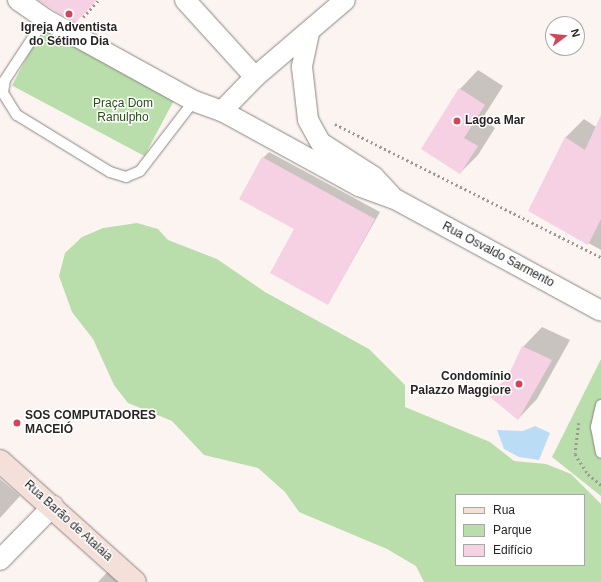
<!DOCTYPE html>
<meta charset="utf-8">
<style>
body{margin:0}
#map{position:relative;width:601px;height:582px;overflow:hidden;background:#fcf4f1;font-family:Helvetica,sans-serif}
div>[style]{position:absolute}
.green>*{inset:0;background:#b9deab;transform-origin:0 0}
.water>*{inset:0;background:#bbdcf5}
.shadow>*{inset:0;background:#0003}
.building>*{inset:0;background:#f6d0e3}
.path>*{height:2.5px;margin-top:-1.25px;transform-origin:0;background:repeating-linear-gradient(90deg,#9d9795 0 2px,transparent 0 5px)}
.roads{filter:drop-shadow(0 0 1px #8c8582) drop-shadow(0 0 1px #8c8582)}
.lane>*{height:10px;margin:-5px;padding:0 5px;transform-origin:5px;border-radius:5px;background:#fff}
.street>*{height:20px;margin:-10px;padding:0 10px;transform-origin:10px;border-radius:10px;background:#fff}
.secondary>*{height:22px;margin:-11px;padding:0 11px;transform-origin:11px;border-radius:11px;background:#f4dfd9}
.dots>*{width:11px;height:11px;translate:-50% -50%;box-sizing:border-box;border:2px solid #fff;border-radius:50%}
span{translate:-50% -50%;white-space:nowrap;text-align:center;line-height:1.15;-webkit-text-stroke:3px #fff;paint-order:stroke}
.poi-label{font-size:12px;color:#282524;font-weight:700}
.left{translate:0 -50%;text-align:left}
.right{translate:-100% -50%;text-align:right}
.park-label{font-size:12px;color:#284d18}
.street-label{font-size:12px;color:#282524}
.legend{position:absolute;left:455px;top:494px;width:130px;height:72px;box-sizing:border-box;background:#fff;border:1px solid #a9a8a7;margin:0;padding:5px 7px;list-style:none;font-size:12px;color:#282524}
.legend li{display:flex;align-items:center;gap:8px;height:20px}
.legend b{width:20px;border:1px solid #a9a8a7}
.north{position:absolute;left:545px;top:16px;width:40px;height:40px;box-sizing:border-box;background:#fff;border:1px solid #a9a8a7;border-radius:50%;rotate:74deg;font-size:11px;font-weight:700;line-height:16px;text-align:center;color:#282524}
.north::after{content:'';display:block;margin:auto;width:14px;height:18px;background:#d54559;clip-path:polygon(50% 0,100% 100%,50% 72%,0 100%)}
</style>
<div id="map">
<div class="green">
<i style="left:42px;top:29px;width:150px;height:64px;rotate:28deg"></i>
<i style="clip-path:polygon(evenodd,137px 223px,158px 229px,168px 240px,217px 259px,265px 292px,369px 349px,405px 385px,405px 407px,490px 442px,514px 461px,546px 464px,571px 474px,601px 504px,601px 582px,424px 582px,416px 566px,387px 549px,299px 512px,285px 492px,258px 468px,204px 455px,172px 421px,128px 403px,114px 385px,93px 339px,72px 312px,59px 276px,65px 253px,82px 237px,103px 228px,137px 223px,456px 495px,584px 495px,584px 565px,456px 565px,456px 495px)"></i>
<i style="clip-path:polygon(601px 359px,601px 496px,552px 457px)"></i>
</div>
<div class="water">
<i style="clip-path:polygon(535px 426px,550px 433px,539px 460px,519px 457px,504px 449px,497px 430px,523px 431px)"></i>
</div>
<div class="shadow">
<i style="clip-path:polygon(478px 70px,503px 86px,482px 119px,495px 128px,478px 155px,460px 173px,422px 149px,460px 89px)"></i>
<i style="clip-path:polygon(601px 118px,601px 250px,529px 210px,566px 137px,584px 119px,596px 127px)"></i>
<i style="clip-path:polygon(269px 152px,380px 212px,328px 304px,263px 158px)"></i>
<i style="clip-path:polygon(542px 327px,570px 340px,537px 399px,518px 419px,511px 372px,523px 347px)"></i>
<i style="clip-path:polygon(0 479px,20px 496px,0 518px)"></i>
<i style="clip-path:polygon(112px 567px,130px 582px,98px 582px)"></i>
</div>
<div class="building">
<i style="clip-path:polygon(38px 0,97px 0,75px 23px)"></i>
<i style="clip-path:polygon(459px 88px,485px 105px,464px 138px,478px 146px,460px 174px,421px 149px)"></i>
<i style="clip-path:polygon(601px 115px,601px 219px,588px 245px,528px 211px,565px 137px,585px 150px)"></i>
<i style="clip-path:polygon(262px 157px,375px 219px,328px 305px,270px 273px,294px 229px,239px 199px)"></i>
<i style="clip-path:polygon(522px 346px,552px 360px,518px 420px,490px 397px,510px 372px)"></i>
</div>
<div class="path">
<i style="left:83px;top:17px;width:23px;rotate:-47deg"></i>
<i style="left:335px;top:124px;width:297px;rotate:26.6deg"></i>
<i style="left:579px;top:423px;width:31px;rotate:97deg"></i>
<i style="left:575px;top:454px;width:24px;rotate:57deg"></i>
<i style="left:588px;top:474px;width:17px;rotate:40deg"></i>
</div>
<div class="roads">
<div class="lane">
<i style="left:45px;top:19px;width:73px;rotate:123.3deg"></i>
<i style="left:5px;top:80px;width:13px;rotate:99deg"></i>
<i style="left:3px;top:93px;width:26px;rotate:58deg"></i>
<i style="left:17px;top:115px;width:109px;rotate:31.5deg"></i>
<i style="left:110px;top:172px;width:17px;rotate:17deg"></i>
<i style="left:126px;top:177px;width:15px;rotate:-23deg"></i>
<i style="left:140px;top:171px;width:88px;rotate:-52.4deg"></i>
<i style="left:601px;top:405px;width:23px;rotate:103deg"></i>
<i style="left:596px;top:427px;width:26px;rotate:79deg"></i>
</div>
<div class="street">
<i style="left:18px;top:0;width:33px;rotate:35deg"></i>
<i style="left:45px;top:19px;width:170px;rotate:28.8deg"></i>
<i style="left:194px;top:101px;width:30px;rotate:20deg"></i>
<i style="left:222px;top:111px;width:156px;rotate:28.7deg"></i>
<i style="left:359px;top:186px;width:38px;rotate:20deg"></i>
<i style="left:395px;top:199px;width:234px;rotate:28.5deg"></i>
<i style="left:185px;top:0;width:104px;rotate:47.7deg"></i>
<i style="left:309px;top:33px;width:35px;rotate:102deg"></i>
<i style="left:302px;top:67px;width:53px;rotate:83.5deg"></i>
<i style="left:308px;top:120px;width:26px;rotate:61deg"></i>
<i style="left:321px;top:143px;width:63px;rotate:32.7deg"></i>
<i style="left:374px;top:177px;width:25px;rotate:47deg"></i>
<i style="left:222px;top:111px;width:47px;rotate:-45.9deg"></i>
<i style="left:255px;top:77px;width:118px;rotate:-40.5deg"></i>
<i style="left:0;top:560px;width:76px;rotate:-45.5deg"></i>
</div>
<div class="secondary">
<i style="left:0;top:461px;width:181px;rotate:41.9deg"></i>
</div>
</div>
<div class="dots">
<i style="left:69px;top:14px;background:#d54559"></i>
<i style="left:457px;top:121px;background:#d54559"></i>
<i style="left:519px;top:384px;background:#d54559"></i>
<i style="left:17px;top:423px;background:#d54559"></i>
</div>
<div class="poi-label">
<span style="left:69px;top:35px">Igreja Adventista<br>do Sétimo Dia</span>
<span class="left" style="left:465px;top:121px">Lagoa Mar</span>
<span class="right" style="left:511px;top:384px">Condomínio<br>Palazzo Maggiore</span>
<span class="left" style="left:25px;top:423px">SOS COMPUTADORES<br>MACEIÓ</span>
</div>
<div class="park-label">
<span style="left:123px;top:111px">Praça Dom<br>Ranulpho</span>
</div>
<div class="street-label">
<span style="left:498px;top:255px;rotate:28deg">Rua Osvaldo Sarmento</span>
<span style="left:68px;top:521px;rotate:42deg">Rua Barão de Atalaia</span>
</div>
<ul class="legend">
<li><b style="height:5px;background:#f4dfd9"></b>Rua</li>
<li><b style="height:11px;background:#b9deab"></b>Parque</li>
<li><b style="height:11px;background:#f6d0e3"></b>Edifício</li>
</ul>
<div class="north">N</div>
</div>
